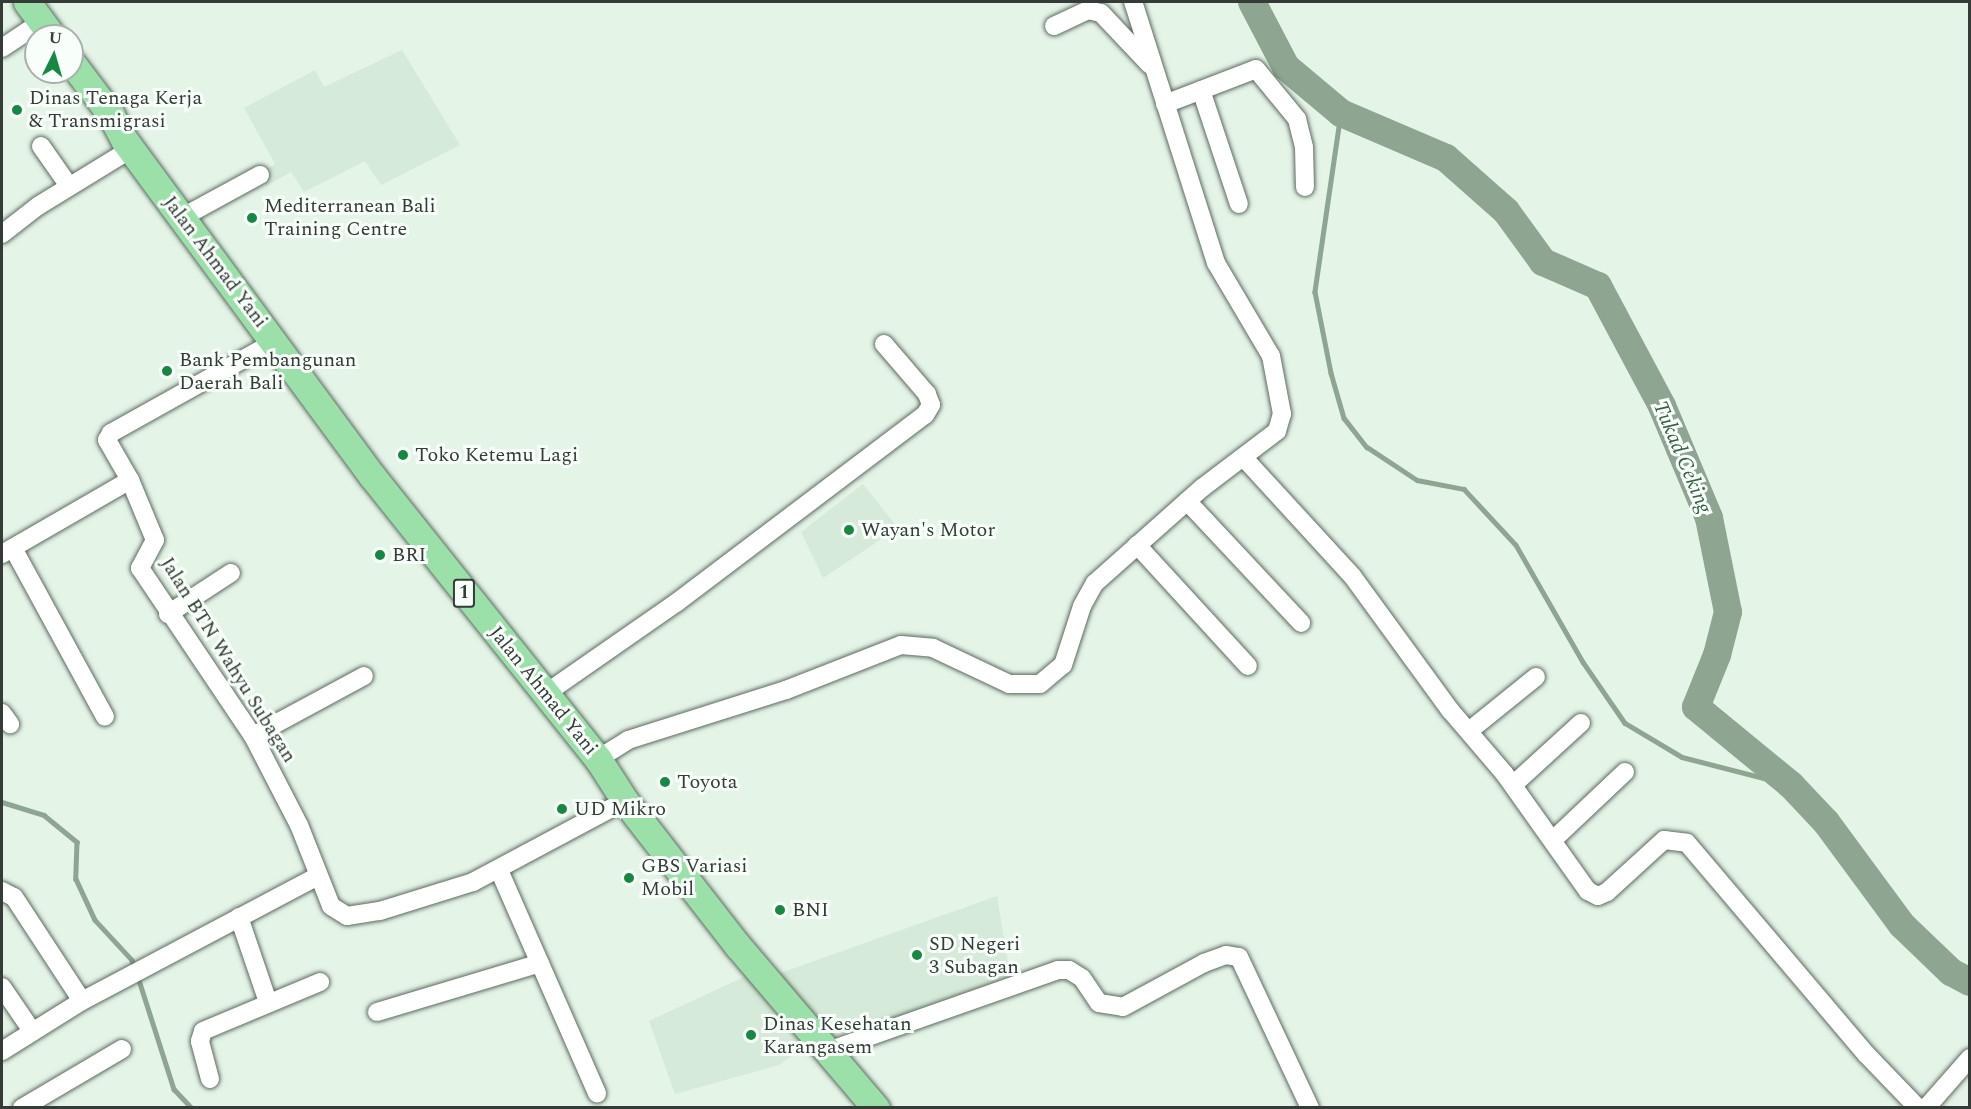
<!DOCTYPE html>
<style>
body{margin:0}
#map{position:relative;width:1971px;height:1109px;overflow:hidden;background:#e4f4e7;font-family:Spectral,serif}
div>[style]{position:absolute}
.built>*{inset:0;background:#d5ead8}
.stream>*{height:4.5px;margin:-2.25px;padding:0 2.25px;transform-origin:2.25px;border-radius:2.25px;background:#8da591}
.river>*{height:28px;margin:-14px;padding:0 14px;transform-origin:14px;border-radius:14px;background:#8da591}
.roads{filter:drop-shadow(0 0 2px #5c6a5f) drop-shadow(0 0 2px #5c6a5f)}
.minor>*{height:18px;margin:-9px;padding:0 9px;transform-origin:9px;border-radius:9px;background:#fff}
.highway>*{height:27px;margin:-13.5px;padding:0 13.5px;transform-origin:13.5px;border-radius:13.5px;background:#9be0a9}
.dots>*{width:16px;height:16px;translate:-50% -50%;box-sizing:border-box;border:3px solid #f8fef9;border-radius:50%}
span{translate:-50% -50%;white-space:nowrap;text-align:center;line-height:1.15;-webkit-text-stroke:6px #f8fef9;paint-order:stroke}
.shield-label span{padding:2px 4px;background:#f8fef9;border:2px solid;border-radius:4px;-webkit-text-stroke-width:0}
.shield-label{font-size:18px;color:#353b36;font-weight:700}
.poi-label{font-size:20px;color:#353b36}
.left{translate:0 -50%;text-align:left}
.street-label{font-size:20px;color:#353b36}
.water-label{font-size:21px;color:#36603f;font-style:italic}
.frame{position:absolute;inset:0;border:3px solid #353b36;pointer-events:none}
.north{position:absolute;left:24px;top:24px;width:60px;height:60px;box-sizing:border-box;background:#f8fef9;border:2px solid #aab0ab;border-radius:50%;rotate:5deg;font-size:16px;font-weight:700;line-height:24px;text-align:center;color:#353b36}
.north::after{content:'';display:block;margin:auto;width:21px;height:27px;background:#168841;clip-path:polygon(50% 0,100% 100%,50% 72%,0 100%)}
</style>
<div id="map">
<div class="built">
<i style="clip-path:polygon(402px 50px,460px 145px,381px 185px,365px 161px,304px 192px,291px 172px,266px 186px,260px 173px,275px 164px,244px 108px,315px 70px,324px 87px)"></i>
<i style="clip-path:polygon(863px 484px,898px 528px,823px 578px,801px 532px)"></i>
<i style="clip-path:polygon(997px 896px,1012px 988px,828px 1037px,775px 975px)"></i>
<i style="clip-path:polygon(746px 976px,805px 1047px,779px 1065px,675px 1094px,649px 1021px)"></i>
</div>
<div class="stream">
<i style="left:1341px;top:113px;width:181px;rotate:98.3deg"></i>
<i style="left:1315px;top:292px;width:83px;rotate:78.8deg"></i>
<i style="left:1331px;top:373px;width:47px;rotate:73.9deg"></i>
<i style="left:1344px;top:418px;width:37px;rotate:52deg"></i>
<i style="left:1367px;top:447px;width:60px;rotate:33.4deg"></i>
<i style="left:1417px;top:480px;width:48px;rotate:10.8deg"></i>
<i style="left:1464px;top:489px;width:76px;rotate:47.1deg"></i>
<i style="left:1516px;top:545px;width:135px;rotate:60.2deg"></i>
<i style="left:1583px;top:662px;width:74px;rotate:55.5deg"></i>
<i style="left:1625px;top:723px;width:66px;rotate:30.8deg"></i>
<i style="left:1682px;top:757px;width:113px;rotate:14.4deg"></i>
<i style="left:2px;top:802px;width:44px;rotate:17.2deg"></i>
<i style="left:44px;top:815px;width:43px;rotate:39.3deg"></i>
<i style="left:77px;top:842px;width:37px;rotate:92deg"></i>
<i style="left:76px;top:879px;width:45px;rotate:65.1deg"></i>
<i style="left:95px;top:920px;width:54px;rotate:47.2deg"></i>
<i style="left:132px;top:960px;width:9px;rotate:72deg"></i>
<i style="left:138px;top:977px;width:118px;rotate:72.2deg"></i>
<i style="left:174px;top:1089px;width:26px;rotate:47deg"></i>
</div>
<div class="river">
<i style="left:1252px;top:2px;width:73px;rotate:62.4deg"></i>
<i style="left:1286px;top:67px;width:72px;rotate:39.9deg"></i>
<i style="left:1341px;top:113px;width:114px;rotate:23.2deg"></i>
<i style="left:1446px;top:158px;width:80px;rotate:41.5deg"></i>
<i style="left:1506px;top:211px;width:63px;rotate:54deg"></i>
<i style="left:1543px;top:262px;width:60px;rotate:23.6deg"></i>
<i style="left:1598px;top:286px;width:136px;rotate:61.9deg"></i>
<i style="left:1662px;top:406px;width:121px;rotate:67.2deg"></i>
<i style="left:1709px;top:518px;width:96px;rotate:78.6deg"></i>
<i style="left:1728px;top:612px;width:44px;rotate:104.3deg"></i>
<i style="left:1717px;top:655px;width:56px;rotate:112deg"></i>
<i style="left:1696px;top:707px;width:123px;rotate:39.4deg"></i>
<i style="left:1791px;top:785px;width:51px;rotate:46.6deg"></i>
<i style="left:1826px;top:822px;width:128px;rotate:53.6deg"></i>
<i style="left:1902px;top:925px;width:68px;rotate:43.8deg"></i>
<i style="left:1951px;top:972px;width:21px;rotate:28deg"></i>
</div>
<div class="roads">
<div class="minor">
<i style="left:1054px;top:26px;width:38px;rotate:-25deg"></i>
<i style="left:1088px;top:10px;width:13px;rotate:13deg"></i>
<i style="left:1101px;top:13px;width:71px;rotate:46.7deg"></i>
<i style="left:2px;top:48px;width:47px;rotate:-33.7deg"></i>
<i style="left:1201px;top:90px;width:120px;rotate:71.6deg"></i>
<i style="left:1165px;top:104px;width:97px;rotate:-21deg"></i>
<i style="left:1256px;top:69px;width:65px;rotate:50.6deg"></i>
<i style="left:1297px;top:119px;width:29px;rotate:76deg"></i>
<i style="left:1304px;top:147px;width:40px;rotate:88.6deg"></i>
<i style="left:41px;top:146px;width:49px;rotate:55deg"></i>
<i style="left:181px;top:218px;width:90px;rotate:-28.6deg"></i>
<i style="left:2px;top:234px;width:46px;rotate:-37.9deg"></i>
<i style="left:38px;top:206px;width:109px;rotate:-31.5deg"></i>
<i style="left:274px;top:342px;width:187px;rotate:150.8deg"></i>
<i style="left:111px;top:433px;width:8px;rotate:120deg"></i>
<i style="left:107px;top:440px;width:46px;rotate:60.1deg"></i>
<i style="left:130px;top:480px;width:65px;rotate:67.4deg"></i>
<i style="left:155px;top:540px;width:32px;rotate:118deg"></i>
<i style="left:140px;top:568px;width:202px;rotate:56.1deg"></i>
<i style="left:253px;top:736px;width:100px;rotate:62.7deg"></i>
<i style="left:299px;top:825px;width:87px;rotate:68.4deg"></i>
<i style="left:331px;top:906px;width:19px;rotate:32deg"></i>
<i style="left:347px;top:916px;width:33px;rotate:-9deg"></i>
<i style="left:380px;top:911px;width:97px;rotate:-17.3deg"></i>
<i style="left:473px;top:882px;width:172px;rotate:-28.1deg"></i>
<i style="left:1244px;top:458px;width:161px;rotate:47.5deg"></i>
<i style="left:1353px;top:577px;width:165px;rotate:53.9deg"></i>
<i style="left:1450px;top:710px;width:83px;rotate:49.4deg"></i>
<i style="left:1504px;top:773px;width:145px;rotate:54.6deg"></i>
<i style="left:1588px;top:891px;width:11px;rotate:27deg"></i>
<i style="left:1598px;top:896px;width:10px;rotate:-24deg"></i>
<i style="left:1607px;top:892px;width:77px;rotate:-42.4deg"></i>
<i style="left:1664px;top:840px;width:23px;rotate:7deg"></i>
<i style="left:1687px;top:843px;width:277px;rotate:49.7deg"></i>
<i style="left:1866px;top:1054px;width:75px;rotate:46.1deg"></i>
<i style="left:1187px;top:501px;width:167px;rotate:46.9deg"></i>
<i style="left:1137px;top:545px;width:164px;rotate:47.5deg"></i>
<i style="left:13px;top:548px;width:192px;rotate:61.4deg"></i>
<i style="left:2px;top:554px;width:148px;rotate:-30deg"></i>
<i style="left:168px;top:614px;width:75px;rotate:-33.1deg"></i>
<i style="left:545px;top:694px;width:160px;rotate:-34.8deg"></i>
<i style="left:676px;top:603px;width:312px;rotate:-37.1deg"></i>
<i style="left:925px;top:415px;width:12px;rotate:-59deg"></i>
<i style="left:931px;top:405px;width:12px;rotate:-110deg"></i>
<i style="left:927px;top:394px;width:66px;rotate:-130.7deg"></i>
<i style="left:2px;top:713px;width:14px;rotate:54deg"></i>
<i style="left:1469px;top:731px;width:86px;rotate:-38.9deg"></i>
<i style="left:253px;top:736px;width:126px;rotate:-28.4deg"></i>
<i style="left:598px;top:759px;width:36px;rotate:-32deg"></i>
<i style="left:628px;top:740px;width:166px;rotate:-17.6deg"></i>
<i style="left:786px;top:690px;width:123px;rotate:-21.4deg"></i>
<i style="left:901px;top:645px;width:32px;rotate:5deg"></i>
<i style="left:933px;top:648px;width:84px;rotate:25.3deg"></i>
<i style="left:1009px;top:684px;width:31px"></i>
<i style="left:1040px;top:684px;width:30px;rotate:-40deg"></i>
<i style="left:1063px;top:665px;width:62px;rotate:-72.1deg"></i>
<i style="left:1082px;top:606px;width:26px;rotate:-61deg"></i>
<i style="left:1095px;top:583px;width:143px;rotate:-41.6deg"></i>
<i style="left:1202px;top:488px;width:94px;rotate:-37.2deg"></i>
<i style="left:1277px;top:431px;width:18px;rotate:-74deg"></i>
<i style="left:1282px;top:414px;width:59px;rotate:-100.7deg"></i>
<i style="left:1271px;top:356px;width:108px;rotate:-120.6deg"></i>
<i style="left:1216px;top:263px;width:274px;rotate:-107.6deg"></i>
<i style="left:1513px;top:785px;width:92px;rotate:-42.4deg"></i>
<i style="left:1553px;top:840px;width:99px;rotate:-43.4deg"></i>
<i style="left:499px;top:870px;width:244px;rotate:66.3deg"></i>
<i style="left:2px;top:891px;width:13px;rotate:27deg"></i>
<i style="left:14px;top:897px;width:124px;rotate:56.8deg"></i>
<i style="left:239px;top:917px;width:90px;rotate:71.2deg"></i>
<i style="left:2px;top:987px;width:53px;rotate:55.7deg"></i>
<i style="left:377px;top:1012px;width:170px;rotate:-16.7deg"></i>
<i style="left:2px;top:1051px;width:94px;rotate:-32deg"></i>
<i style="left:82px;top:1001px;width:267px;rotate:-27.9deg"></i>
<i style="left:828px;top:1051px;width:244px;rotate:-19.4deg"></i>
<i style="left:1058px;top:970px;width:11px"></i>
<i style="left:1069px;top:970px;width:15px;rotate:32deg"></i>
<i style="left:1082px;top:978px;width:30px;rotate:56deg"></i>
<i style="left:1099px;top:1003px;width:24px;rotate:9deg"></i>
<i style="left:1123px;top:1007px;width:92px;rotate:-28.5deg"></i>
<i style="left:1204px;top:963px;width:23px;rotate:-20deg"></i>
<i style="left:1226px;top:955px;width:13px;rotate:9deg"></i>
<i style="left:1239px;top:957px;width:167px;rotate:64.8deg"></i>
<i style="left:210px;top:1079px;width:39px;rotate:-105deg"></i>
<i style="left:200px;top:1041px;width:10px;rotate:-73deg"></i>
<i style="left:203px;top:1031px;width:127px;rotate:-22.7deg"></i>
<i style="left:22px;top:1108px;width:116px;rotate:-30.5deg"></i>
<i style="left:1926px;top:1108px;width:67px;rotate:-48.7deg"></i>
</div>
<div class="highway">
<i style="left:27px;top:2px;width:42px;rotate:53.7deg"></i>
<i style="left:72px;top:63px;width:65px;rotate:53.1deg"></i>
<i style="left:111px;top:115px;width:30px;rotate:62deg"></i>
<i style="left:125px;top:141px;width:416px;rotate:53.6deg"></i>
<i style="left:372px;top:476px;width:362px;rotate:51.4deg"></i>
<i style="left:598px;top:759px;width:50px;rotate:57.3deg"></i>
<i style="left:625px;top:801px;width:184px;rotate:52.1deg"></i>
<i style="left:738px;top:946px;width:213px;rotate:49.6deg"></i>
</div>
</div>
<div class="dots">
<i style="left:17px;top:110px;background:#168841"></i>
<i style="left:252px;top:218px;background:#168841"></i>
<i style="left:167px;top:371px;background:#168841"></i>
<i style="left:403px;top:455px;background:#168841"></i>
<i style="left:849px;top:530px;background:#168841"></i>
<i style="left:380px;top:555px;background:#168841"></i>
<i style="left:665px;top:782px;background:#168841"></i>
<i style="left:562px;top:809px;background:#168841"></i>
<i style="left:629px;top:878px;background:#168841"></i>
<i style="left:780px;top:910px;background:#168841"></i>
<i style="left:917px;top:955px;background:#168841"></i>
<i style="left:751px;top:1035px;background:#168841"></i>
</div>
<div class="shield-label">
<span style="left:464px;top:593px">1</span>
</div>
<div class="poi-label">
<span class="left" style="left:29px;top:110px">Dinas Tenaga Kerja<br>&amp; Transmigrasi</span>
<span class="left" style="left:264px;top:218px">Mediterranean Bali<br>Training Centre</span>
<span class="left" style="left:179px;top:372px">Bank Pembangunan<br>Daerah Bali</span>
<span class="left" style="left:415px;top:455px">Toko Ketemu Lagi</span>
<span class="left" style="left:861px;top:530px">Wayan's Motor</span>
<span class="left" style="left:392px;top:555px">BRI</span>
<span class="left" style="left:677px;top:782px">Toyota</span>
<span class="left" style="left:574px;top:809px">UD Mikro</span>
<span class="left" style="left:641px;top:878px">GBS Variasi<br>Mobil</span>
<span class="left" style="left:792px;top:910px">BNI</span>
<span class="left" style="left:929px;top:956px">SD Negeri<br>3 Subagan</span>
<span class="left" style="left:763px;top:1036px">Dinas Kesehatan<br>Karangasem</span>
</div>
<div class="street-label">
<span style="left:215px;top:262px;rotate:53deg">Jalan Ahmad Yani</span>
<span style="left:228px;top:660px;rotate:58deg">Jalan BTN Wahyu Subagan</span>
<span style="left:543px;top:691px;rotate:51deg">Jalan Ahmad Yani</span>
</div>
<div class="water-label">
<span style="left:1682px;top:457px;rotate:67deg">Tukad Ceking</span>
</div>
<div class="frame"></div>
<div class="north">U</div>
</div>
